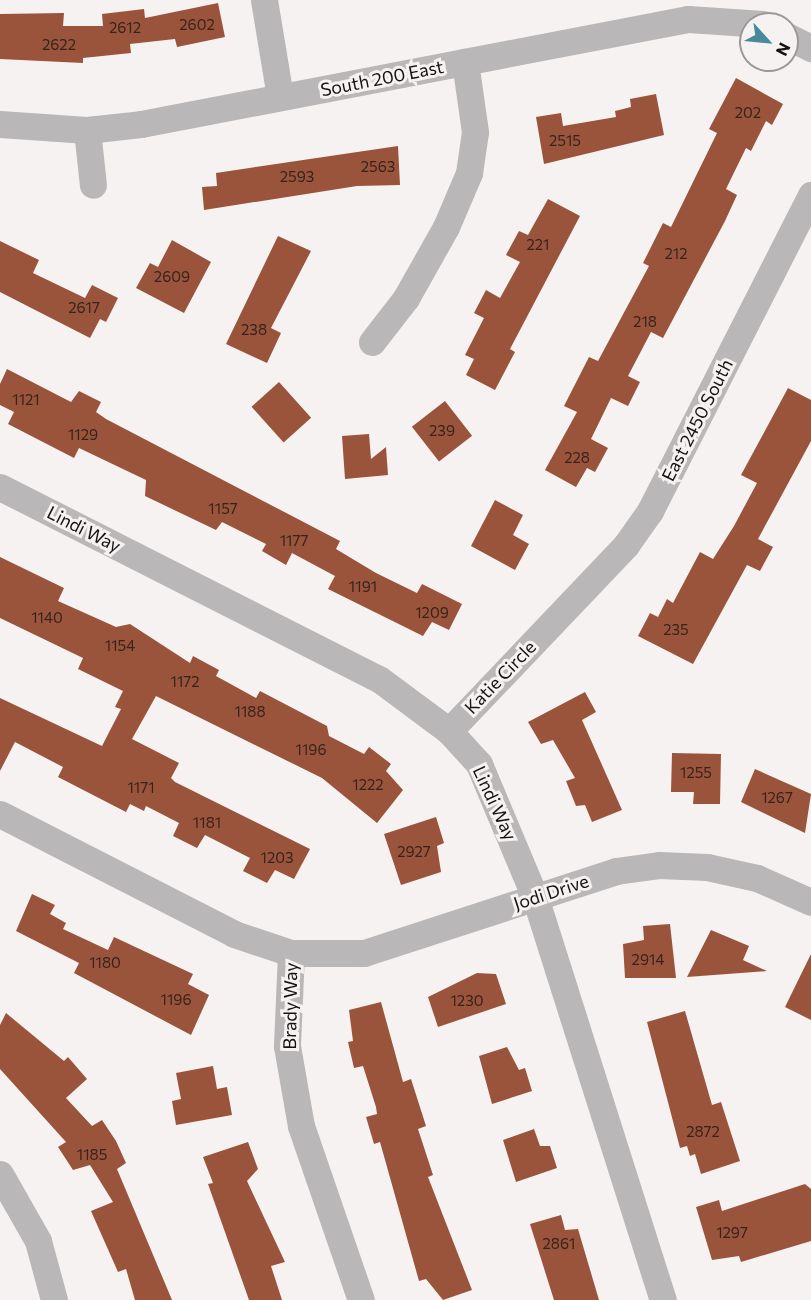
<!DOCTYPE html>
<style>
body{margin:0}
#map{position:relative;width:811px;height:1300px;overflow:hidden;background:#f5f2f1;font-family:Commissioner,sans-serif}
div>[style]{position:absolute}
.building>*{inset:0;background:#9b543c;transform-origin:0 0}
.minor>*{height:27px;margin:-13.5px;padding:0 13.5px;transform-origin:13.5px;border-radius:13.5px;background:#b9b7b7}
span{translate:-50% -50%;white-space:nowrap;text-align:center;line-height:1.15;-webkit-text-stroke:6px #f5f2f1;paint-order:stroke}
.number-label{font-size:15px;color:#36231c}
.number-label span{-webkit-text-stroke-width:0}
.street-label{font-size:18px;color:#141312}
.north{position:absolute;left:739px;top:12px;width:60px;height:60px;box-sizing:border-box;background:#f5f2f1;border:2px solid #9b9998;border-radius:50%;rotate:117deg;font-size:16px;font-weight:700;line-height:24px;text-align:center;color:#141312}
.north::after{content:'';display:block;margin:auto;width:21px;height:27px;background:#478a9a;clip-path:polygon(50% 0,100% 100%,50% 72%,0 100%)}
</style>
<div id="map">
<div class="building">
<i style="clip-path:polygon(218px 3px,225px 37px,177px 47px,175px 39px,130px 44px,131px 53px,83px 58px,83px 63px,0 59px,0 14px,64px 13px,63px 26px,103px 26px,102px 14px,144px 9px,145px 18px)"></i>
<i style="clip-path:polygon(736px 78px,783px 104px,772px 125px,766px 121px,751px 151px,746px 148px,726px 189px,737px 195px,725px 221px,663px 338px,651px 332px,628px 376px,640px 382px,628px 406px,611px 398px,591px 439px,608px 448px,595px 472px,587px 468px,576px 487px,545px 470px,577px 412px,564px 406px,589px 357px,598px 361px,649px 266px,643px 263px,663px 223px,671px 227px,717px 133px,709px 129px)"></i>
<i style="clip-path:polygon(656px 94px,664px 135px,544px 164px,536px 117px,561px 113px,563px 126px,616px 117px,615px 111px,631px 107px,630px 99px)"></i>
<i style="clip-path:polygon(398px 146px,400px 185px,357px 186px,204px 210px,202px 187px,217px 186px,216px 173px)"></i>
<i style="clip-path:polygon(548px 199px,580px 216px,510px 349px,515px 352px,495px 390px,466px 375px,474px 359px,465px 355px,484px 318px,474px 313px,486px 290px,500px 298px,520px 262px,506px 255px,519px 231px,528px 235px)"></i>
<i style="clip-path:polygon(278px 236px,311px 251px,271px 328px,281px 333px,267px 363px,226px 344px)"></i>
<i style="clip-path:polygon(172px 240px,211px 262px,184px 313px,136px 288px,150px 263px,158px 267px)"></i>
<i style="clip-path:polygon(0 241px,39px 260px,33px 273px,85px 298px,92px 285px,118px 298px,106px 322px,100px 319px,90px 338px,0 292px)"></i>
<i style="clip-path:polygon(7px 369px,71px 402px,79px 391px,101px 402px,96px 412px,106px 419px,340px 541px,336px 549px,376px 573px,417px 593px,422px 584px,462px 604px,449px 630px,432px 622px,423px 636px,328px 589px,335px 576px,292px 553px,286px 565px,262px 551px,266px 544px,222px 522px,216px 530px,145px 496px,146px 480px,79px 448px,74px 458px,8px 424px,14px 412px,0 405px,0 384px)"></i>
<i style="left:279px;top:382px;width:48px;height:37px;rotate:48deg"></i>
<i style="clip-path:polygon(788px 388px,811px 400px,811px 441px,758px 539px,773px 547px,760px 571px,747px 565px,693px 664px,638px 636px,650px 613px,658px 617px,667px 599px,673px 603px,700px 552px,713px 559px,734px 526px,757px 483px,741px 475px)"></i>
<i style="left:445px;top:401px;width:44px;height:42px;rotate:52deg"></i>
<i style="clip-path:polygon(369px 434px,371px 459px,386px 447px,388px 475px,345px 479px,342px 436px)"></i>
<i style="clip-path:polygon(495px 500px,523px 515px,513px 535px,529px 544px,515px 570px,471px 546px)"></i>
<i style="clip-path:polygon(0 557px,64px 588px,58px 601px,116px 627px,130px 624px,190px 663px,193px 656px,219px 670px,216px 676px,256px 698px,260px 691px,327px 726px,329px 736px,364px 754px,369px 747px,391px 764px,386px 771px,403px 790px,377px 823px,322px 778px,156px 696px,132px 739px,179px 763px,171px 778px,175px 782px,310px 849px,294px 879px,275px 870px,267px 883px,243px 871px,250px 858px,205px 835px,197px 848px,173px 836px,179px 823px,146px 806px,144px 811px,130px 804px,126px 812px,58px 777px,63px 767px,15px 742px,0 771px,0 698px,102px 746px,121px 709px,115px 707px,123px 691px,78px 669px,83px 658px,0 618px)"></i>
<i style="clip-path:polygon(585px 692px,596px 712px,582px 720px,622px 810px,592px 822px,585px 805px,576px 806px,566px 781px,575px 778px,553px 740px,541px 744px,528px 722px)"></i>
<i style="clip-path:polygon(672px 753px,721px 754px,720px 804px,693px 804px,694px 792px,671px 792px)"></i>
<i style="clip-path:polygon(755px 769px,811px 794px,805px 833px,741px 802px)"></i>
<i style="clip-path:polygon(436px 817px,444px 843px,437px 846px,441px 872px,401px 885px,384px 834px)"></i>
<i style="clip-path:polygon(32px 894px,55px 905px,50px 914px,66px 923px,63px 929px,108px 950px,114px 937px,193px 974px,188px 984px,209px 995px,191px 1035px,74px 973px,79px 963px,16px 931px)"></i>
<i style="clip-path:polygon(670px 924px,676px 978px,625px 978px,623px 944px,644px 940px,643px 926px)"></i>
<i style="clip-path:polygon(711px 930px,749px 946px,743px 960px,767px 971px,687px 977px)"></i>
<i style="clip-path:polygon(811px 954px,811px 1020px,785px 1007px)"></i>
<i style="clip-path:polygon(477px 973px,496px 974px,506px 1004px,438px 1027px,428px 997px)"></i>
<i style="clip-path:polygon(381px 1002px,403px 1082px,411px 1079px,426px 1126px,418px 1129px,433px 1175px,428px 1177px,472px 1290px,443px 1300px,426px 1279px,419px 1281px,380px 1142px,374px 1144px,366px 1117px,377px 1114px,376px 1107px,363px 1066px,354px 1068px,348px 1042px,353px 1041px,349px 1010px)"></i>
<i style="clip-path:polygon(685px 1011px,712px 1105px,721px 1102px,740px 1161px,701px 1174px,695px 1154px,690px 1156px,687px 1146px,680px 1148px,647px 1022px)"></i>
<i style="clip-path:polygon(6px 1013px,64px 1061px,68px 1057px,87px 1079px,66px 1098px,92px 1126px,102px 1120px,116px 1141px,126px 1163px,117px 1169px,172px 1300px,135px 1300px,126px 1269px,118px 1272px,91px 1211px,113px 1202px,90px 1165px,73px 1170px,58px 1147px,66px 1142px,0 1069px,0 1025px)"></i>
<i style="clip-path:polygon(507px 1047px,519px 1070px,525px 1068px,532px 1091px,492px 1104px,479px 1056px)"></i>
<i style="clip-path:polygon(213px 1066px,217px 1089px,227px 1087px,232px 1115px,176px 1125px,172px 1101px,181px 1099px,176px 1073px)"></i>
<i style="clip-path:polygon(534px 1129px,540px 1146px,550px 1146px,557px 1168px,516px 1182px,503px 1140px)"></i>
<i style="clip-path:polygon(248px 1142px,258px 1169px,247px 1181px,285px 1262px,271px 1266px,282px 1300px,249px 1300px,208px 1184px,213px 1183px,203px 1157px)"></i>
<i style="clip-path:polygon(805px 1184px,811px 1189px,811px 1241px,741px 1262px,739px 1256px,712px 1260px,696px 1207px,719px 1200px,722px 1211px)"></i>
<i style="clip-path:polygon(561px 1215px,565px 1230px,578px 1229px,599px 1300px,554px 1300px,530px 1224px)"></i>
</div>
<div class="minor">
<i style="left:264px;top:0;width:98px;rotate:80.6deg"></i>
<i style="left:787px;top:36px;width:27px;rotate:27deg"></i>
<i style="left:0;top:124px;width:87px;rotate:3.9deg"></i>
<i style="left:87px;top:130px;width:54px;rotate:-6.3deg"></i>
<i style="left:141px;top:124px;width:557px;rotate:-10.87deg"></i>
<i style="left:688px;top:19px;width:75px;rotate:3.8deg"></i>
<i style="left:87px;top:130px;width:55px;rotate:83.8deg"></i>
<i style="left:372px;top:342px;width:56px;rotate:-52.3deg"></i>
<i style="left:406px;top:298px;width:81px;rotate:-60.6deg"></i>
<i style="left:446px;top:227px;width:59px;rotate:-66.9deg"></i>
<i style="left:469px;top:173px;width:41px;rotate:-81.7deg"></i>
<i style="left:475px;top:132px;width:71px;rotate:-98.1deg"></i>
<i style="left:0;top:487px;width:425px;rotate:26.9deg"></i>
<i style="left:379px;top:679px;width:87px;rotate:36.6deg"></i>
<i style="left:449px;top:731px;width:45px;rotate:47.7deg"></i>
<i style="left:479px;top:764px;width:144px;rotate:67.2deg"></i>
<i style="left:535px;top:897px;width:423px;rotate:72.4deg"></i>
<i style="left:449px;top:731px;width:257px;rotate:-46.4deg"></i>
<i style="left:626px;top:545px;width:42px;rotate:-54.8deg"></i>
<i style="left:650px;top:511px;width:355px;rotate:-63deg"></i>
<i style="left:0;top:814px;width:263px;rotate:27.1deg"></i>
<i style="left:234px;top:934px;width:60px;rotate:18.4deg"></i>
<i style="left:291px;top:953px;width:73px"></i>
<i style="left:364px;top:953px;width:265px;rotate:-18deg"></i>
<i style="left:616px;top:871px;width:43px;rotate:-7.9deg"></i>
<i style="left:659px;top:865px;width:48px;rotate:2.4deg"></i>
<i style="left:707px;top:867px;width:51px;rotate:12.4deg"></i>
<i style="left:757px;top:878px;width:59px;rotate:24deg"></i>
<i style="left:291px;top:953px;width:93px;rotate:92.5deg"></i>
<i style="left:287px;top:1046px;width:81px;rotate:80.1deg"></i>
<i style="left:301px;top:1126px;width:184px;rotate:71deg"></i>
<i style="left:0;top:1174px;width:77px;rotate:60.4deg"></i>
<i style="left:38px;top:1241px;width:61px;rotate:74.8deg"></i>
</div>
<div class="number-label">
<span style="left:197px;top:25px">2602</span>
<span style="left:125px;top:28px">2612</span>
<span style="left:59px;top:45px">2622</span>
<span style="left:748px;top:113px">202</span>
<span style="left:565px;top:141px">2515</span>
<span style="left:378px;top:167px">2563</span>
<span style="left:297px;top:177px">2593</span>
<span style="left:538px;top:245px">221</span>
<span style="left:676px;top:254px">212</span>
<span style="left:172px;top:277px">2609</span>
<span style="left:84px;top:308px">2617</span>
<span style="left:645px;top:322px">218</span>
<span style="left:254px;top:330px">238</span>
<span style="left:26px;top:400px">1121</span>
<span style="left:442px;top:431px">239</span>
<span style="left:83px;top:435px">1129</span>
<span style="left:577px;top:458px">228</span>
<span style="left:223px;top:509px">1157</span>
<span style="left:294px;top:541px">1177</span>
<span style="left:363px;top:587px">1191</span>
<span style="left:432px;top:613px">1209</span>
<span style="left:47px;top:618px">1140</span>
<span style="left:676px;top:630px">235</span>
<span style="left:120px;top:646px">1154</span>
<span style="left:185px;top:682px">1172</span>
<span style="left:250px;top:712px">1188</span>
<span style="left:311px;top:750px">1196</span>
<span style="left:696px;top:773px">1255</span>
<span style="left:368px;top:785px">1222</span>
<span style="left:141px;top:788px">1171</span>
<span style="left:777px;top:798px">1267</span>
<span style="left:207px;top:823px">1181</span>
<span style="left:414px;top:852px">2927</span>
<span style="left:277px;top:858px">1203</span>
<span style="left:648px;top:960px">2914</span>
<span style="left:105px;top:963px">1180</span>
<span style="left:176px;top:1000px">1196</span>
<span style="left:467px;top:1001px">1230</span>
<span style="left:703px;top:1132px">2872</span>
<span style="left:92px;top:1155px">1185</span>
<span style="left:732px;top:1233px">1297</span>
<span style="left:559px;top:1244px">2861</span>
</div>
<div class="street-label">
<span style="left:382px;top:78px;rotate:-11deg">South 200 East</span>
<span style="left:697px;top:420px;rotate:-63deg">East 2450 South</span>
<span style="left:84px;top:529px;rotate:27deg">Lindi Way</span>
<span style="left:500px;top:677px;rotate:-46deg">Katie Circle</span>
<span style="left:495px;top:803px;rotate:65deg">Lindi Way</span>
<span style="left:551px;top:892px;rotate:-18deg">Jodi Drive</span>
<span style="left:290px;top:1006px;rotate:-89deg">Brady Way</span>
</div>
<div class="north">N</div>
</div>
